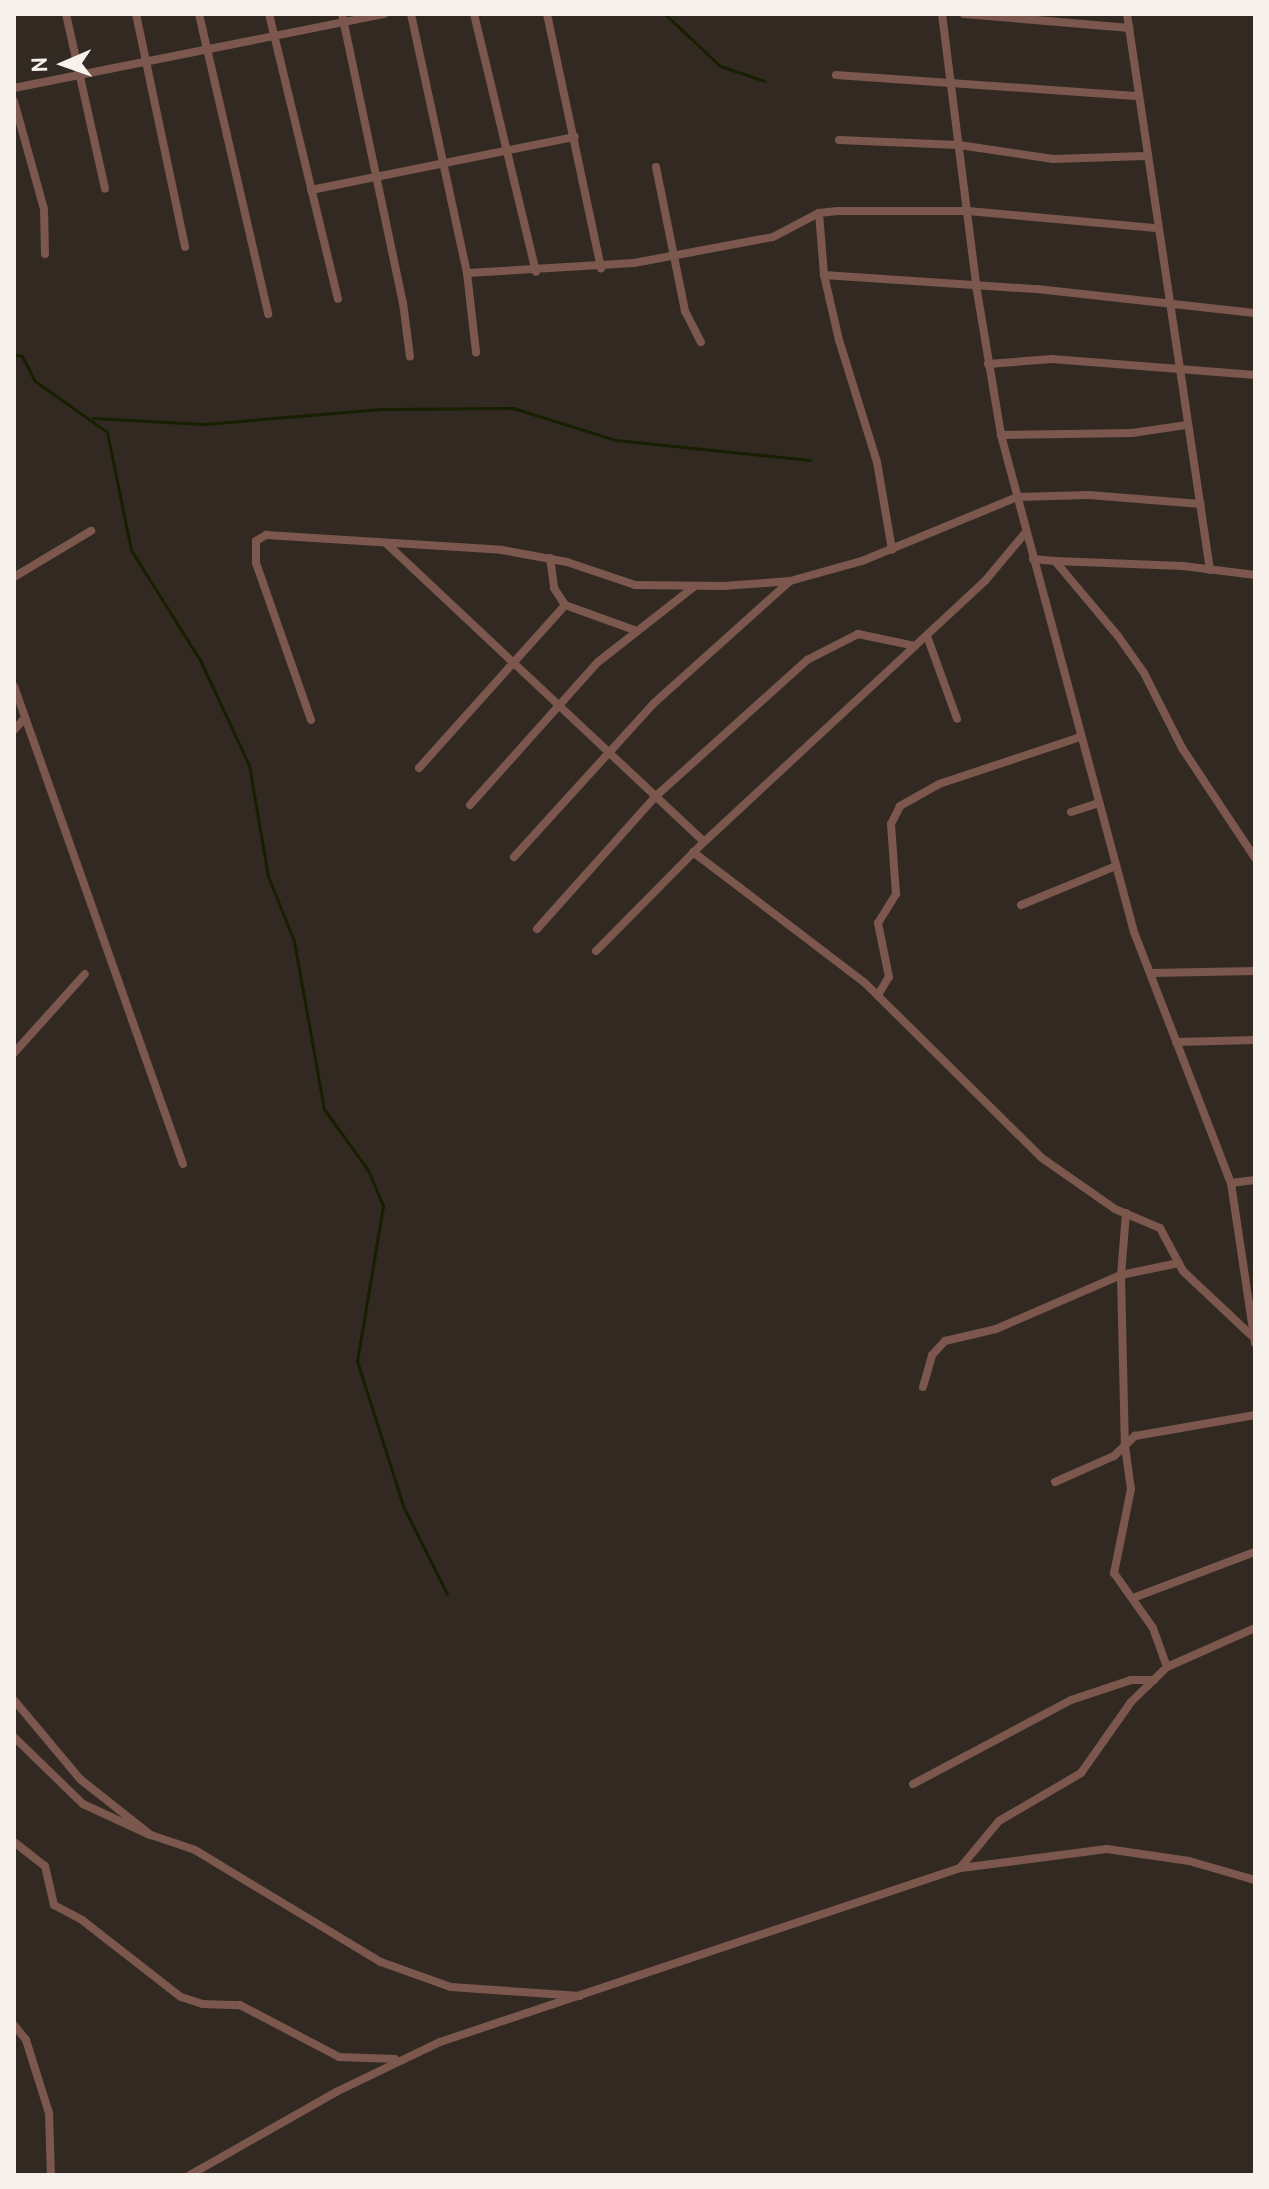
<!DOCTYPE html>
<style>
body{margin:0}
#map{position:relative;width:1269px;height:2189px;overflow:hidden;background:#322a22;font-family:Cabin,sans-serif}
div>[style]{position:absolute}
.stream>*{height:3px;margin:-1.5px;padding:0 1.5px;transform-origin:1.5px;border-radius:1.5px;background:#161f00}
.street>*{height:8px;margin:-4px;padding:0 4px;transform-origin:4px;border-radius:4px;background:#7c574e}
span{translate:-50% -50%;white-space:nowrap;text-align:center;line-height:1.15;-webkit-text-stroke:8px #322a22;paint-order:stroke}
.frame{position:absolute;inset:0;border:16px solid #f7f1ec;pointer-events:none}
.north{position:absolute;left:24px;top:24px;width:80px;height:80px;-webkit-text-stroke:6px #322a22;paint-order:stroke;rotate:268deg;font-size:22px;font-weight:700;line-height:32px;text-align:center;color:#f7f1ec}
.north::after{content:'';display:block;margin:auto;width:28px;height:36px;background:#f7f1ec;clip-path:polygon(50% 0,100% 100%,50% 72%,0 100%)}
</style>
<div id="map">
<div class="stream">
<i style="left:665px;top:14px;width:76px;rotate:43.4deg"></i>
<i style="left:720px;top:66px;width:47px;rotate:18.4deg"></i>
<i style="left:14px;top:355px;width:8px;rotate:7deg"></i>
<i style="left:22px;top:356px;width:28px;rotate:63deg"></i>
<i style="left:35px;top:381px;width:88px;rotate:35.3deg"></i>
<i style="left:107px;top:432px;width:120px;rotate:78.5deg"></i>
<i style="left:131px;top:550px;width:130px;rotate:57.9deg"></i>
<i style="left:200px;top:660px;width:116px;rotate:65deg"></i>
<i style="left:249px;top:765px;width:113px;rotate:80.3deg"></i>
<i style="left:268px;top:876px;width:70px;rotate:68.2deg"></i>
<i style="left:294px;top:941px;width:171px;rotate:79.9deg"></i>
<i style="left:324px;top:1109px;width:75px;rotate:54.2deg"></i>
<i style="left:368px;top:1170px;width:39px;rotate:67deg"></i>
<i style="left:383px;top:1206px;width:157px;rotate:99.5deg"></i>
<i style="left:357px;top:1361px;width:154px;rotate:72.3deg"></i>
<i style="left:404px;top:1508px;width:96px;rotate:63.4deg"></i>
<i style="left:93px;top:418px;width:111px;rotate:3.1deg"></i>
<i style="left:204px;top:424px;width:178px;rotate:-4.8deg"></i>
<i style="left:381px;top:409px;width:132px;rotate:-0.4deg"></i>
<i style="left:513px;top:408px;width:108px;rotate:17.3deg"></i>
<i style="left:616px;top:440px;width:195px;rotate:5.9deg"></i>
</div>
<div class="street">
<i style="left:66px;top:14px;width:179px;rotate:77.4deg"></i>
<i style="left:136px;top:14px;width:238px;rotate:78.1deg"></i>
<i style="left:199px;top:14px;width:308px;rotate:77deg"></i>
<i style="left:269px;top:14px;width:293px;rotate:76.4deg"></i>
<i style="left:342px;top:14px;width:295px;rotate:78.1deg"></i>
<i style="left:403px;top:303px;width:54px;rotate:82.6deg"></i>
<i style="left:411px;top:14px;width:265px;rotate:77.8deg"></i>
<i style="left:467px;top:273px;width:80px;rotate:83.5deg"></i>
<i style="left:474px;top:14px;width:265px;rotate:76.5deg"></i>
<i style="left:547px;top:14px;width:260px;rotate:78deg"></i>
<i style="left:942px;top:14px;width:273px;rotate:82.8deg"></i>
<i style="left:976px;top:285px;width:152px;rotate:80.5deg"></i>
<i style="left:1001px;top:435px;width:514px;rotate:75.02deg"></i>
<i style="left:1134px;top:932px;width:269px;rotate:68.9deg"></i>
<i style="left:1231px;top:1183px;width:162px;rotate:81.5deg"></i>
<i style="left:964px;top:14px;width:166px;rotate:4.8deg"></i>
<i style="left:1127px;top:14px;width:562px;rotate:81.51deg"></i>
<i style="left:836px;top:75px;width:304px;rotate:4deg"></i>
<i style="left:14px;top:88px;width:378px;rotate:-11.3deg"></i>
<i style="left:14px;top:101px;width:112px;rotate:74.5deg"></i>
<i style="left:44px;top:209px;width:45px;rotate:88.7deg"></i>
<i style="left:839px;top:140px;width:120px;rotate:2.4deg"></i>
<i style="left:959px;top:145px;width:95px;rotate:8.5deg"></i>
<i style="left:1053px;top:159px;width:93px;rotate:-1.8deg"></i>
<i style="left:656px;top:167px;width:147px;rotate:78.6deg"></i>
<i style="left:685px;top:311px;width:35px;rotate:63deg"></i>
<i style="left:311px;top:190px;width:269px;rotate:-11.4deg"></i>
<i style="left:819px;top:213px;width:62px;rotate:85.4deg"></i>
<i style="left:824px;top:275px;width:213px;rotate:3.8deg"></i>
<i style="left:1037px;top:289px;width:219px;rotate:6.3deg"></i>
<i style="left:467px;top:273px;width:167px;rotate:-3.4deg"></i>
<i style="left:634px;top:263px;width:141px;rotate:-10.6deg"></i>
<i style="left:773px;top:237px;width:52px;rotate:-27.6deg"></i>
<i style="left:819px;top:213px;width:19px;rotate:-6deg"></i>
<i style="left:838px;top:211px;width:130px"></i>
<i style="left:968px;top:211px;width:189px;rotate:5.2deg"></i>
<i style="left:824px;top:275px;width:67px;rotate:77deg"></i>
<i style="left:839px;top:340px;width:128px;rotate:72.7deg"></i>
<i style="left:877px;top:462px;width:89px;rotate:80.3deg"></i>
<i style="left:988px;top:364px;width:64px;rotate:-4.5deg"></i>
<i style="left:1052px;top:359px;width:204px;rotate:4.5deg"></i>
<i style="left:1001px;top:435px;width:131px;rotate:-0.9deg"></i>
<i style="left:1132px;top:433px;width:56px;rotate:-8.3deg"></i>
<i style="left:387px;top:544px;width:435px;rotate:43.2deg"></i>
<i style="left:550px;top:558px;width:30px;rotate:82deg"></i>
<i style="left:554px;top:588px;width:20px;rotate:57deg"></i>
<i style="left:565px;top:605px;width:73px;rotate:19.9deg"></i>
<i style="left:1033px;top:559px;width:22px;rotate:5deg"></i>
<i style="left:1055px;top:561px;width:98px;rotate:50deg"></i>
<i style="left:1118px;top:636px;width:45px;rotate:54.9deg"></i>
<i style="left:1144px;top:673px;width:84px;rotate:63.1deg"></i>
<i style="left:1182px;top:748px;width:132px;rotate:56.4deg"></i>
<i style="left:1055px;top:561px;width:128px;rotate:2.2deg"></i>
<i style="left:1183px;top:566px;width:73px;rotate:7.1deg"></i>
<i style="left:14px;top:577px;width:90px;rotate:-30.9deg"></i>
<i style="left:927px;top:636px;width:88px;rotate:70.1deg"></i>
<i style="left:14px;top:686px;width:507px;rotate:70.53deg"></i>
<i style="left:311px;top:720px;width:166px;rotate:-109.3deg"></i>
<i style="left:256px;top:563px;width:22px;rotate:-90deg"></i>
<i style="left:256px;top:541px;width:12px;rotate:-31deg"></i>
<i style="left:266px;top:535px;width:236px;rotate:3.6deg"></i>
<i style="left:502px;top:550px;width:66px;rotate:10.5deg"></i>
<i style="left:567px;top:562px;width:72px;rotate:18.7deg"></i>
<i style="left:635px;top:585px;width:89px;rotate:0.6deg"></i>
<i style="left:724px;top:586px;width:66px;rotate:-4.3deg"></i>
<i style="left:790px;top:581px;width:75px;rotate:-15.5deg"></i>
<i style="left:862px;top:561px;width:168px;rotate:-22.4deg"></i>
<i style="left:1017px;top:497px;width:72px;rotate:-1.6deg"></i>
<i style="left:1089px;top:495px;width:112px;rotate:4.6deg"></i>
<i style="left:14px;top:730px;width:15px;rotate:-48deg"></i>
<i style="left:419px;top:768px;width:219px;rotate:-48.1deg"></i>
<i style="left:470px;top:805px;width:192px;rotate:-48.2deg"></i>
<i style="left:598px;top:662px;width:123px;rotate:-38.1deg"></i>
<i style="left:1071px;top:812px;width:28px;rotate:-18deg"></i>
<i style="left:693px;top:852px;width:216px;rotate:37.3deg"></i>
<i style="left:865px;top:983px;width:249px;rotate:44.7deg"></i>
<i style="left:1042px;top:1158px;width:89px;rotate:34.9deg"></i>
<i style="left:1115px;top:1209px;width:49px;rotate:22.9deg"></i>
<i style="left:1160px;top:1228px;width:49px;rotate:61.9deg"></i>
<i style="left:1183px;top:1271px;width:93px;rotate:43.3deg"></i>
<i style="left:514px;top:857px;width:207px;rotate:-47.7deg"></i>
<i style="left:653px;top:704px;width:184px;rotate:-41.9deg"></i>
<i style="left:1021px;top:905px;width:103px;rotate:-22.3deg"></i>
<i style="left:537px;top:929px;width:178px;rotate:-48.2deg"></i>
<i style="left:656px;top:796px;width:203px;rotate:-42deg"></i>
<i style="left:807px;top:660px;width:57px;rotate:-27deg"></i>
<i style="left:858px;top:634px;width:58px;rotate:11.9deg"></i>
<i style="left:596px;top:951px;width:153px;rotate:-45.3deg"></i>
<i style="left:704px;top:842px;width:384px;rotate:-42.9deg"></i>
<i style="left:985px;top:581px;width:64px;rotate:-50.1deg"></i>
<i style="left:1151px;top:973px;width:104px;rotate:-1.1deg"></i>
<i style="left:878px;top:995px;width:21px;rotate:-59deg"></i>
<i style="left:889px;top:977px;width:55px;rotate:-101.5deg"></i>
<i style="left:878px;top:923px;width:34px;rotate:-58deg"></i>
<i style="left:896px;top:894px;width:70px;rotate:-94.1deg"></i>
<i style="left:891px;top:824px;width:20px;rotate:-63deg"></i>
<i style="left:900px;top:806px;width:45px;rotate:-29.4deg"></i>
<i style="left:939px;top:784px;width:149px;rotate:-18.4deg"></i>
<i style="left:1176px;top:1042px;width:79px;rotate:-1.5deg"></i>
<i style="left:14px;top:1053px;width:106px;rotate:-48.1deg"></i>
<i style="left:1231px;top:1183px;width:24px;rotate:-7deg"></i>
<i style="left:1126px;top:1213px;width:62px;rotate:94.6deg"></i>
<i style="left:1121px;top:1275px;width:171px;rotate:88.7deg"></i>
<i style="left:1125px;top:1446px;width:43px;rotate:82.1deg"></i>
<i style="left:1131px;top:1489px;width:86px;rotate:101.4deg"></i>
<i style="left:1114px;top:1573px;width:67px;rotate:54.7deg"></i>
<i style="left:1153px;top:1628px;width:41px;rotate:70.3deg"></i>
<i style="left:923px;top:1387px;width:33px;rotate:-74deg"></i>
<i style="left:932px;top:1355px;width:19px;rotate:-47deg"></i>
<i style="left:945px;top:1341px;width:52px;rotate:-13.2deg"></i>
<i style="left:996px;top:1329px;width:136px;rotate:-23.4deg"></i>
<i style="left:1121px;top:1275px;width:59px;rotate:-11.7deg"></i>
<i style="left:1055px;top:1482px;width:64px;rotate:-23.8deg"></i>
<i style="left:1114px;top:1456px;width:29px;rotate:-44deg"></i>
<i style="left:1135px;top:1436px;width:122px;rotate:-9.9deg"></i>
<i style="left:1133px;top:1598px;width:130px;rotate:-20.7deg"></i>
<i style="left:14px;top:1700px;width:103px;rotate:50.1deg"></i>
<i style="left:80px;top:1779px;width:90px;rotate:38.3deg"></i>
<i style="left:151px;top:1835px;width:46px;rotate:18.8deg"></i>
<i style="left:195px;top:1850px;width:217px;rotate:31.1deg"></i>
<i style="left:381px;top:1962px;width:74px;rotate:19.7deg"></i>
<i style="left:451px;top:1987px;width:129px;rotate:4deg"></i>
<i style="left:14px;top:1737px;width:96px;rotate:44.2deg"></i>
<i style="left:83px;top:1804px;width:74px;rotate:24.8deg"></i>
<i style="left:913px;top:1784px;width:179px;rotate:-28deg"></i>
<i style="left:1071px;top:1700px;width:63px;rotate:-18.4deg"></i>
<i style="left:1131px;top:1680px;width:23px"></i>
<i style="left:14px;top:1842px;width:39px;rotate:38deg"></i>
<i style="left:45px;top:1866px;width:40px;rotate:77deg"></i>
<i style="left:54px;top:1905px;width:32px;rotate:28deg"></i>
<i style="left:82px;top:1920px;width:125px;rotate:37.9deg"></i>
<i style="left:181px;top:1997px;width:22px;rotate:18deg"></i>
<i style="left:202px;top:2004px;width:38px;rotate:2deg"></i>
<i style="left:240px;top:2005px;width:112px;rotate:27.7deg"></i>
<i style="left:339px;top:2057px;width:56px;rotate:2deg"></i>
<i style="left:961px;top:1868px;width:147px;rotate:-7.4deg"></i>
<i style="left:1107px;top:1849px;width:83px;rotate:8.3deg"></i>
<i style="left:1189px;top:1861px;width:69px;rotate:16.1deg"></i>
<i style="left:14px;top:2025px;width:19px;rotate:51deg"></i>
<i style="left:26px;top:2040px;width:77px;rotate:72.5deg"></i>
<i style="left:49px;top:2113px;width:62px;rotate:88.2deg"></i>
<i style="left:190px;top:2175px;width:168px;rotate:-29.6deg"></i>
<i style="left:336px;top:2092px;width:115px;rotate:-25.7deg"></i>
<i style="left:440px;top:2042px;width:548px;rotate:-18.5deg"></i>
<i style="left:960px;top:1868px;width:61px;rotate:-50.3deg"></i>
<i style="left:999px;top:1821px;width:95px;rotate:-30.3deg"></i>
<i style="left:1081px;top:1773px;width:87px;rotate:-54.8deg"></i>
<i style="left:1131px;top:1702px;width:50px;rotate:-44.2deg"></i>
<i style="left:1167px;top:1667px;width:96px;rotate:-23.9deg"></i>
</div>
<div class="frame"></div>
<div class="north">N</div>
</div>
